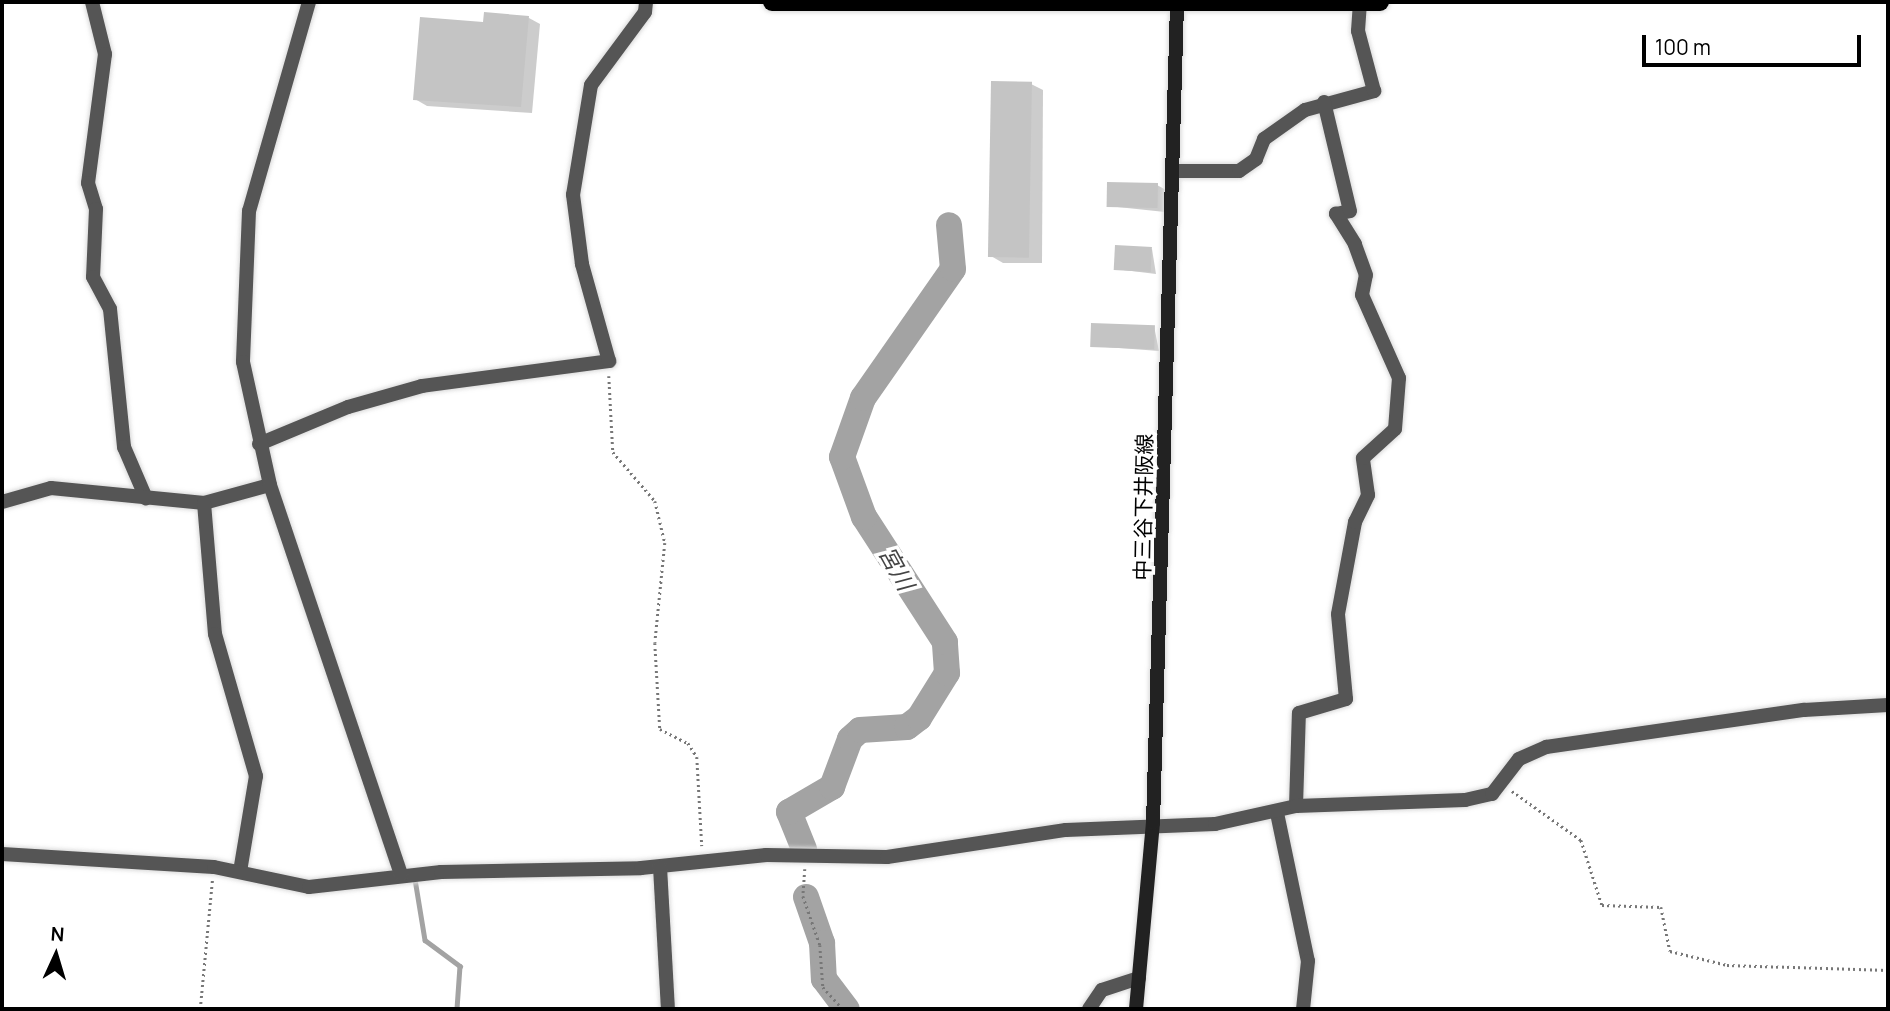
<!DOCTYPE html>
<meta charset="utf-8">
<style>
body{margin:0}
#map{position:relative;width:1890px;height:1011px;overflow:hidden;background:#fff;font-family:Manrope,"Noto Sans JP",sans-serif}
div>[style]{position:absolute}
.shadow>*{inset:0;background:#0003}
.stream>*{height:4.5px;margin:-2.25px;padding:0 2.25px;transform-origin:2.25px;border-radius:2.25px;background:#a3a3a3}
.river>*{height:26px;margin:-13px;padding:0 13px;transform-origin:13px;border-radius:13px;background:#a3a3a3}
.building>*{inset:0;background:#c4c4c4;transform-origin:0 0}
.path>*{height:2.5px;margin-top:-1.25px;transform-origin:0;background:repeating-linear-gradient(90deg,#777 0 2px,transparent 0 5.5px)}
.roads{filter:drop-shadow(0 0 2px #dbdbdb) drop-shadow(0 0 2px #dbdbdb)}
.minor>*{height:14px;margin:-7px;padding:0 7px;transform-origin:7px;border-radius:7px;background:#555}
.tertiary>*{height:14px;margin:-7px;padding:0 7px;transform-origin:7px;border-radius:7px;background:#555}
.secondary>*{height:14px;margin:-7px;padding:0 7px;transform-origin:7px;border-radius:7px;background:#222}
.primary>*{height:18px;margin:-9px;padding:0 9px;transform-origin:9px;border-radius:9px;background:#000}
span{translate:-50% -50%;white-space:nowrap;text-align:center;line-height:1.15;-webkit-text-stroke:7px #fff;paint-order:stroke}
.street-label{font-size:21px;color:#000}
.water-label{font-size:23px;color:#444;font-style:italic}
.frame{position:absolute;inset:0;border:4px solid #000;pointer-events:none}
.north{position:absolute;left:21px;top:920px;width:70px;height:70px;-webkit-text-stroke:5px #fff;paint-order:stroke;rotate:4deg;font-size:19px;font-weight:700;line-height:28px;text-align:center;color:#000}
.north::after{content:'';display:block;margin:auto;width:24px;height:32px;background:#000;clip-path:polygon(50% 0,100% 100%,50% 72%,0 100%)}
.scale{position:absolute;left:1642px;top:35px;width:219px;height:32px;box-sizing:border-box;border:4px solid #000;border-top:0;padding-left:9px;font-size:21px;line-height:24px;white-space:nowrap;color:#000;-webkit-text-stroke:5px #fff;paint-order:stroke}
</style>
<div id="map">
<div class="shadow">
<i style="clip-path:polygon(529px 18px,540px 24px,532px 113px,427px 106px,415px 99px,485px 24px)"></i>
<i style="clip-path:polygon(1031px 84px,1043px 90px,1042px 263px,1003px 263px,991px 256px)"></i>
<i style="clip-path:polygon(1157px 185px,1166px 190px,1165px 212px,1108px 206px)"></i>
<i style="clip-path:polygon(1152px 249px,1156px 274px,1115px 269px)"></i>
<i style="clip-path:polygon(1154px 326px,1159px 351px,1092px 346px)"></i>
</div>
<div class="stream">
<i style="left:415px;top:879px;width:62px;rotate:80.7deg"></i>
<i style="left:425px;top:940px;width:44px;rotate:36.6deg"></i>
<i style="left:460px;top:966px;width:43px;rotate:94deg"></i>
</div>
<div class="river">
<i style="left:804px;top:849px;width:40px;rotate:-112deg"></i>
<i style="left:789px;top:812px;width:50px;rotate:-30.2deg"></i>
<i style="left:832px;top:787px;width:51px;rotate:-69.4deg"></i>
<i style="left:850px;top:739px;width:13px;rotate:-42deg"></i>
<i style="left:860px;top:730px;width:47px;rotate:-3.7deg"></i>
<i style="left:907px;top:727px;width:15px;rotate:-37deg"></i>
<i style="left:919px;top:718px;width:53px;rotate:-58.1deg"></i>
<i style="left:947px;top:673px;width:31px;rotate:-94deg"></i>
<i style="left:945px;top:642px;width:149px;rotate:-122.9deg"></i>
<i style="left:864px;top:517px;width:64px;rotate:-110.1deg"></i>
<i style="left:842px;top:457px;width:63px;rotate:-70.4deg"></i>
<i style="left:863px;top:398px;width:157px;rotate:-55.1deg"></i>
<i style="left:953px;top:269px;width:44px;rotate:-95.2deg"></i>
<i style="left:806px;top:897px;width:49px;rotate:70.8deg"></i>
<i style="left:822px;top:943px;width:36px;rotate:87deg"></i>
<i style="left:824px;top:979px;width:38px;rotate:53deg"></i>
</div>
<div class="building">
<i style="clip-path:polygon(484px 12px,529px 16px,521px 107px,413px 100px,420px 17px,483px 22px)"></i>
<i style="left:991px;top:81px;width:41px;height:176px;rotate:1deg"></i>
<i style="left:1107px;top:182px;width:51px;height:25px;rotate:1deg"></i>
<i style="left:1115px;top:245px;width:37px;height:25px;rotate:3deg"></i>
<i style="left:1091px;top:323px;width:64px;height:24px;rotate:2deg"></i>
</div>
<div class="path">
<i style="left:609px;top:376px;width:76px;rotate:87deg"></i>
<i style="left:613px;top:452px;width:65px;rotate:49.4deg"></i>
<i style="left:655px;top:501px;width:43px;rotate:76.6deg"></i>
<i style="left:665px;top:543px;width:100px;rotate:95.7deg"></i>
<i style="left:655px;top:643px;width:86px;rotate:86.7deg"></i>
<i style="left:660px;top:729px;width:31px;rotate:27deg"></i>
<i style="left:688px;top:743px;width:17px;rotate:57deg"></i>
<i style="left:697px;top:757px;width:89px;rotate:86.8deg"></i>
<i style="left:1512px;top:791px;width:85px;rotate:35.4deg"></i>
<i style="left:1581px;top:840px;width:68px;rotate:72.1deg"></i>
<i style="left:1602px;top:905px;width:59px;rotate:1.9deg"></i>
<i style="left:1661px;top:907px;width:45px;rotate:78.4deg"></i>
<i style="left:1670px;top:951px;width:59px;rotate:13.8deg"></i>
<i style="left:1727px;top:965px;width:161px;rotate:1.8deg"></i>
<i style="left:805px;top:869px;width:27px;rotate:94deg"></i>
<i style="left:803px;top:896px;width:52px;rotate:70.9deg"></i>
<i style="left:820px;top:945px;width:42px;rotate:85.9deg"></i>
<i style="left:823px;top:987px;width:30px;rotate:48deg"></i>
<i style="left:200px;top:1009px;width:129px;rotate:-84.6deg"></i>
</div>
<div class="roads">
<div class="minor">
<i style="left:92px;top:2px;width:54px;rotate:76deg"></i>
<i style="left:105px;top:54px;width:130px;rotate:97.5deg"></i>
<i style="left:88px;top:183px;width:27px;rotate:73deg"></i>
<i style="left:96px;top:209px;width:68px;rotate:92.5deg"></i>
<i style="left:93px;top:277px;width:36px;rotate:62deg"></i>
<i style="left:110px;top:309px;width:139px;rotate:84.2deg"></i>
<i style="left:124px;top:447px;width:56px;rotate:66.7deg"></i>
<i style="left:1173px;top:171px;width:66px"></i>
<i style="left:1239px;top:171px;width:21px;rotate:-35deg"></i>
<i style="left:1256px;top:159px;width:22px;rotate:-68deg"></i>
<i style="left:1264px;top:139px;width:50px;rotate:-35.3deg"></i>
<i style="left:1305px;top:110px;width:72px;rotate:-15.4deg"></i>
<i style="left:1374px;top:91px;width:62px;rotate:-104.9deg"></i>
<i style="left:1358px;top:31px;width:29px;rotate:-86deg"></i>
<i style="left:259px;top:444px;width:96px;rotate:-22.6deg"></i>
<i style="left:348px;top:407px;width:77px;rotate:-15.8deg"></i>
<i style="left:422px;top:386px;width:189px;rotate:-7.6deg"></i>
<i style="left:609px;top:361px;width:101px;rotate:-105.6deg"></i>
<i style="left:582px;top:264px;width:70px;rotate:-97.4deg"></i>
<i style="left:573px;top:195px;width:111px;rotate:-80.7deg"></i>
<i style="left:591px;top:85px;width:91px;rotate:-53.5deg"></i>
<i style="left:645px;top:12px;width:10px;rotate:-84deg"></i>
<i style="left:2px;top:502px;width:51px;rotate:-15.9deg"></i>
<i style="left:51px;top:488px;width:154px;rotate:5.6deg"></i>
<i style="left:204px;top:503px;width:68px;rotate:-15.3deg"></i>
<i style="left:204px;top:503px;width:131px;rotate:85.2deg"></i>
<i style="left:215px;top:634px;width:148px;rotate:73.9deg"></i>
<i style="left:256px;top:776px;width:97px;rotate:99.5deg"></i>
<i style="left:1296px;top:806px;width:93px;rotate:-88.2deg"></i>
<i style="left:1299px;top:713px;width:49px;rotate:-16.6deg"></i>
<i style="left:1346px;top:699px;width:85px;rotate:-95.4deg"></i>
<i style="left:1338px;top:614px;width:94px;rotate:-79.5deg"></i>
<i style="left:1355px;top:522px;width:30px;rotate:-64deg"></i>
<i style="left:1368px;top:495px;width:37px;rotate:-98deg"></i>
<i style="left:1363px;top:458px;width:43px;rotate:-42.2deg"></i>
<i style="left:1395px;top:429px;width:51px;rotate:-85.5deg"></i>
<i style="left:1399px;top:378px;width:91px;rotate:-114deg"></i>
<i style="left:1362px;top:295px;width:20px;rotate:-79deg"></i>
<i style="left:1366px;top:275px;width:33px;rotate:-110deg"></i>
<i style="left:1355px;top:244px;width:36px;rotate:-122deg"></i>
<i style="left:1336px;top:214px;width:14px;rotate:-12deg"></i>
<i style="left:1350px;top:211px;width:112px;rotate:-103.4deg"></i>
<i style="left:1277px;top:813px;width:151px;rotate:78.2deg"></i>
<i style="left:1308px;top:961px;width:48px;rotate:95.9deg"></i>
<i style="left:2px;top:854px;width:212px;rotate:3.5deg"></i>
<i style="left:214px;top:867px;width:97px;rotate:11.9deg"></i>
<i style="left:309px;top:887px;width:133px;rotate:-6.5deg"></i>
<i style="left:441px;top:872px;width:200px;rotate:-1.1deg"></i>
<i style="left:641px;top:868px;width:126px;rotate:-5.9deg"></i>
<i style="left:766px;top:855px;width:121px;rotate:0.9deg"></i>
<i style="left:887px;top:857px;width:181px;rotate:-8.6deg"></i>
<i style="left:1066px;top:830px;width:149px;rotate:-2.3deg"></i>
<i style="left:1215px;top:824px;width:83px;rotate:-12.5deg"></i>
<i style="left:1296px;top:806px;width:169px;rotate:-2deg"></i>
<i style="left:1465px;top:800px;width:28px;rotate:-13deg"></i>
<i style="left:1492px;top:794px;width:44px;rotate:-52.4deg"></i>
<i style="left:1519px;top:759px;width:30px;rotate:-24deg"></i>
<i style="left:1546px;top:747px;width:261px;rotate:-8.2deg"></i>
<i style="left:1804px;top:710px;width:84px;rotate:-3.4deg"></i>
<i style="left:660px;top:867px;width:142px;rotate:86.8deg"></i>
<i style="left:1089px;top:1009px;width:23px;rotate:-56deg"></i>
<i style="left:1102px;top:990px;width:39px;rotate:-18deg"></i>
</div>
<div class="tertiary">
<i style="left:309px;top:2px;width:217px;rotate:106deg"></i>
<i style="left:249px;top:211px;width:151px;rotate:92.3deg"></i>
<i style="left:243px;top:362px;width:126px;rotate:77.6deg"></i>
<i style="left:270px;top:485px;width:411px;rotate:71.4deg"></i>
</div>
<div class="secondary">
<i style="left:1136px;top:1009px;width:187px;rotate:-84.8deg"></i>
<i style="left:1153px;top:823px;width:819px;rotate:-88.32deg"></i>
</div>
<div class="primary">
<i style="left:772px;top:2px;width:608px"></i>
</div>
</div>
<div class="street-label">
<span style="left:1143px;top:507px;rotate:-89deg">中三谷下井阪線</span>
</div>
<div class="water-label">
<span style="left:897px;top:568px;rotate:61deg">宮川</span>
</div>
<div class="frame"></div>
<div class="north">N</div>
<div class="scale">100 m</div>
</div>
